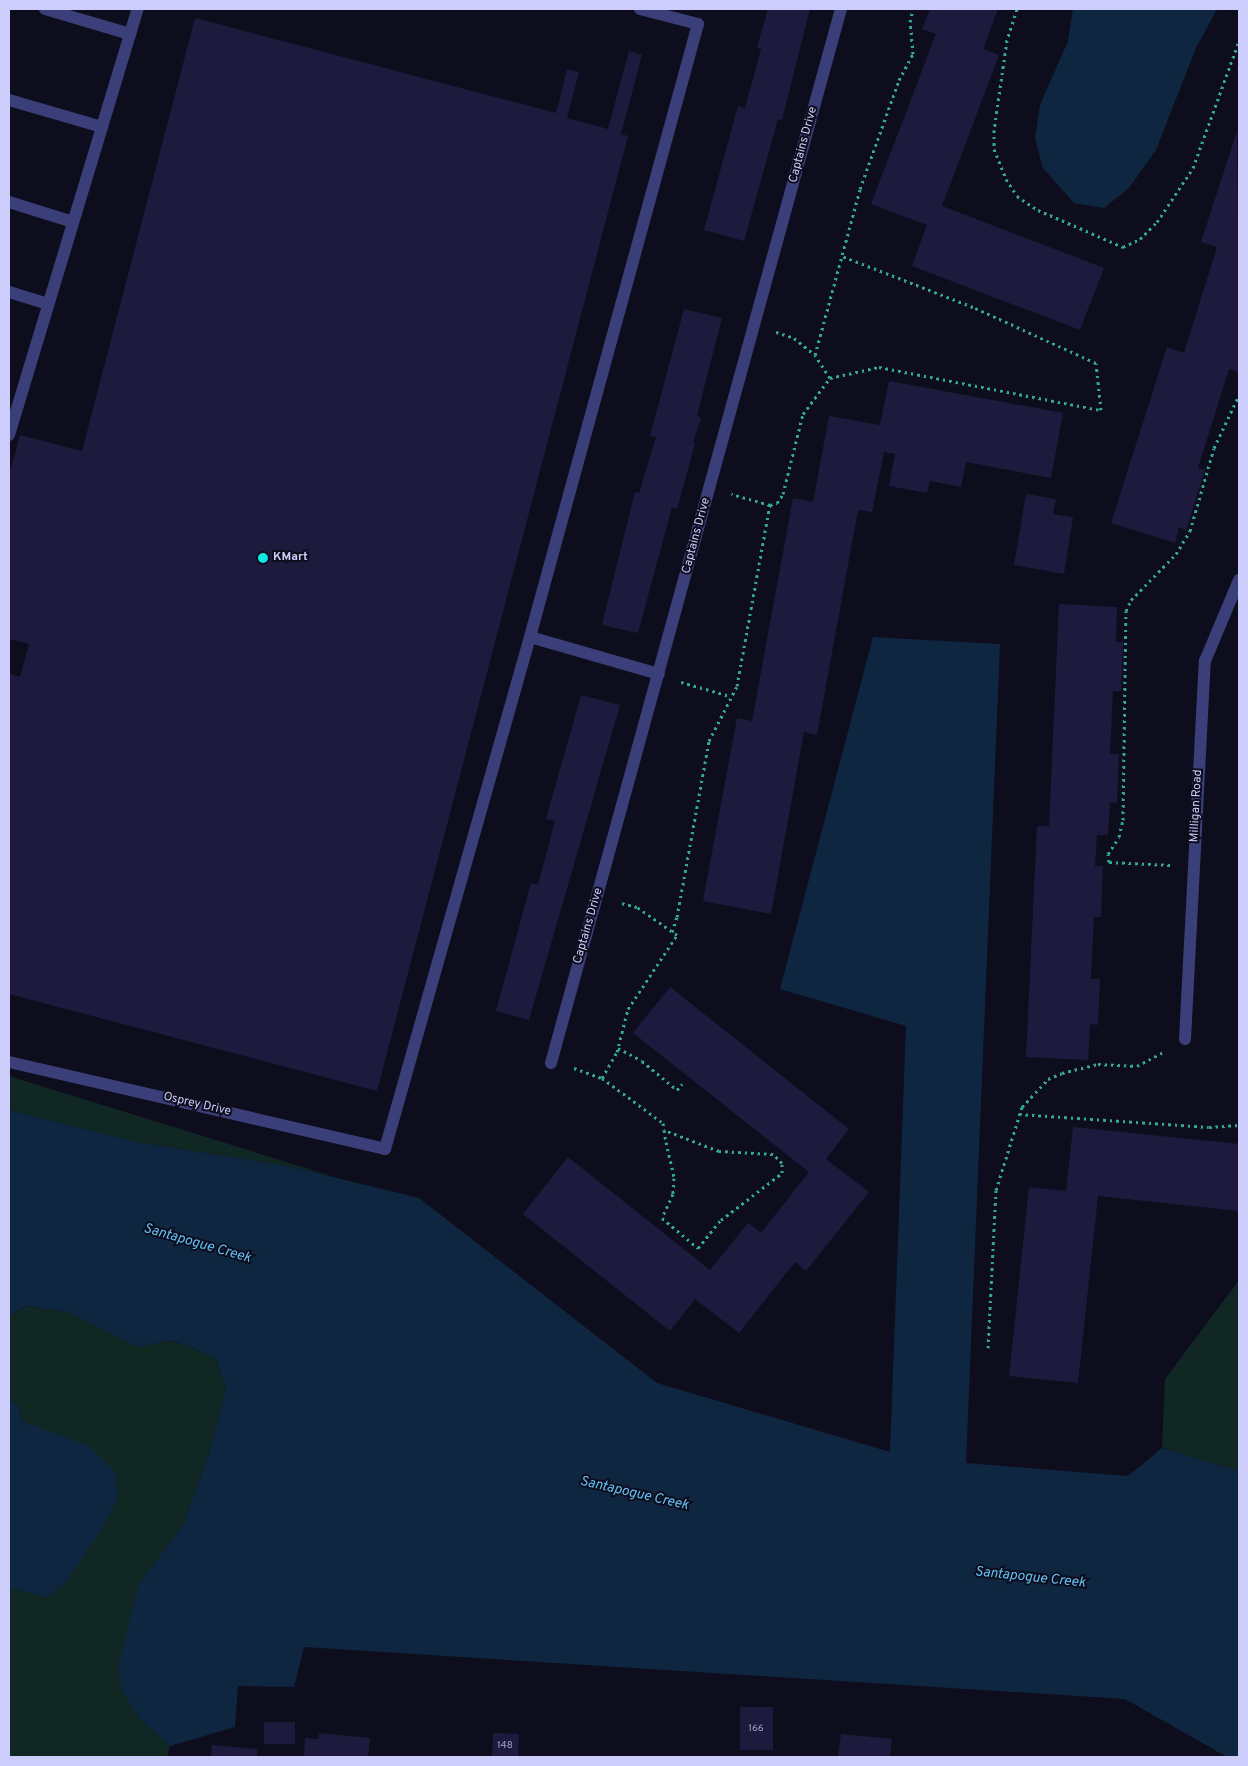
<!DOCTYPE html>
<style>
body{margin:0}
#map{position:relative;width:1248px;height:1766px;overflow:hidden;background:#0e0d1d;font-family:Overpass,sans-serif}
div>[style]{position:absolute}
.green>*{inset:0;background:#112724}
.water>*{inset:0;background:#0f2640}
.building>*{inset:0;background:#1e1a3d;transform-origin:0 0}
.path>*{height:3px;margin-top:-1.5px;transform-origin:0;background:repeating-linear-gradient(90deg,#35a894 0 2.5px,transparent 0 6.5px)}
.service>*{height:12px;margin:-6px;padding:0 6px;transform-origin:6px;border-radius:6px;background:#3b3f79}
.minor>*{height:12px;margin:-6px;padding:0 6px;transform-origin:6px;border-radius:6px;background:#3b3f79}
.dots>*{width:14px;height:14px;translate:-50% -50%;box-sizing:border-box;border:2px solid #0e0d1d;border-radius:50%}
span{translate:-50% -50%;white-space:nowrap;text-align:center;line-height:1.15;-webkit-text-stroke:4px #0e0d1d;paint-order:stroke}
.number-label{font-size:10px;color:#a1a0cc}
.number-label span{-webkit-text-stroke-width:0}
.street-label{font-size:12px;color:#cdcdfc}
.poi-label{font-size:12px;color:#cdcdfc;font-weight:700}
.left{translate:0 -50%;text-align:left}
.water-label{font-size:14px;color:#61c1f5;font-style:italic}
.frame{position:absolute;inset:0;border:10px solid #cdcdfc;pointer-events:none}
</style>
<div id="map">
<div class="green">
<i style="clip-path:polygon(9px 1076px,338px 1178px,288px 1166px,142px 1143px,9px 1110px)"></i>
<i style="clip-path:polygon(1239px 1280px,1239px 1471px,1162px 1448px,1165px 1379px)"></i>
<i style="clip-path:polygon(26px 1306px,68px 1312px,138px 1347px,170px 1340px,215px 1357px,226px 1389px,210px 1450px,184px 1523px,138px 1586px,140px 1719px,170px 1746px,167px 1757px,9px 1757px,9px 1588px,46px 1597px,66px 1583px,118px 1498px,50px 1433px,22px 1421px,19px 1407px,9px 1399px,9px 1316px)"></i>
</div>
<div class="water">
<i style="clip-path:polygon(1073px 9px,1217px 9px,1196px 48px,1156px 150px,1129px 188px,1104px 208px,1074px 203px,1043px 168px,1035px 139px,1040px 105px,1068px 41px)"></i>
<i style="clip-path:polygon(873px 637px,1000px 644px,966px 1463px,1128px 1476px,1162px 1448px,1239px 1471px,1239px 1757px,1227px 1757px,1125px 1699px,304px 1647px,294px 1687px,238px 1686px,235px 1727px,170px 1746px,140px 1719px,122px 1691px,118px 1668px,138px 1586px,184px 1523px,210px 1450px,226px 1388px,215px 1357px,171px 1340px,138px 1347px,68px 1312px,26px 1306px,9px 1316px,9px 1110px,142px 1143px,288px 1166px,419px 1198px,657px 1383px,890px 1452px,906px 1026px,780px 989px)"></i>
<i style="clip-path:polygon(9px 1399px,19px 1407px,22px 1421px,87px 1445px,115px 1472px,118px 1498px,104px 1525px,66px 1583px,46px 1597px,9px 1588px)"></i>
</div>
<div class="building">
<i style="clip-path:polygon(768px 9px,810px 9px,782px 120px,778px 119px,744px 241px,704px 230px,738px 106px,745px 108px,761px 49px,757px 47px)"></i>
<i style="clip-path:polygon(930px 9px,998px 9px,983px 49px,999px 55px,942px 206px,1104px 268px,1080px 330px,912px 266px,927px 225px,871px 204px,936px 34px,922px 29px)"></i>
<i style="clip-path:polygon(195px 18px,556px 113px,567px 69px,579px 72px,567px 118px,608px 129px,629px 51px,642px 55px,621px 134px,628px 136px,377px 1091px,9px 994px,9px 673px,20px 677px,29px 644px,9px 639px,9px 476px,20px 435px,82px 451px)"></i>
<i style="clip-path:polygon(1237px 131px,1239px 372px,1229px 369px,1198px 468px,1205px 470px,1186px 530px,1179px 527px,1175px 543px,1111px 523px,1167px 347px,1184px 353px,1217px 247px,1201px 242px)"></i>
<i style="clip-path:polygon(684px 309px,722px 318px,697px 415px,701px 418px,693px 442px,695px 444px,677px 509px,672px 507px,638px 633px,602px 625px,635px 492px,639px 493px,656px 437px,650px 436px)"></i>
<i style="clip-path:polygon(889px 381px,1063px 413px,1051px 478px,966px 462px,961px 487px,930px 481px,927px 493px,889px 486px,895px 454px,884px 452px,872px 512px,858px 510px,817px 735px,804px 732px,771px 914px,703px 901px,737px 718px,752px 721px,793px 498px,813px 502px,829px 416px,880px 425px)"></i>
<i style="clip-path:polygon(1026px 494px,1056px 499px,1053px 514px,1073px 517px,1064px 574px,1014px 565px)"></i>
<i style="clip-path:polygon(1059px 604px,1117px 607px,1116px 642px,1123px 642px,1121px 691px,1113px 691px,1110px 754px,1119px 754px,1117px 803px,1110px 802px,1108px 835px,1097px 835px,1095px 866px,1103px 866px,1101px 917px,1094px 917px,1091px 979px,1100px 979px,1098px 1025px,1090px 1024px,1088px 1060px,1026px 1057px,1037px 826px,1049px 826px)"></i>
<i style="clip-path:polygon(581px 695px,620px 705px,529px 1020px,496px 1011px,531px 883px,538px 885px,555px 821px,546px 819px)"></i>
<i style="clip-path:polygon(670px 987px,849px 1129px,826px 1159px,869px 1192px,806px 1271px,795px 1262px,739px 1333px,695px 1299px,670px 1331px,523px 1214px,568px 1157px,710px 1270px,748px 1223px,761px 1233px,809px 1172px,633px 1033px)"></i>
<i style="clip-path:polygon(1073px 1127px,1239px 1144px,1239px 1211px,1098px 1196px,1078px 1383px,1009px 1376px,1029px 1187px,1066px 1191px)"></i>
<i style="left:740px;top:1707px;width:33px;height:43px"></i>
<i style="left:264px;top:1722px;width:31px;height:22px"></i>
<i style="clip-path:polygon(319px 1733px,370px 1738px,368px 1757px,304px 1757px,305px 1738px,318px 1739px)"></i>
<i style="left:493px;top:1733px;width:26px;height:24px;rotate:2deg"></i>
<i style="clip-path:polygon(841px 1734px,892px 1739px,890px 1757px,838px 1757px)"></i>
<i style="clip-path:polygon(212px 1745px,258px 1749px,257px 1757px,211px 1757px)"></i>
</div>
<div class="path">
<i style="left:1017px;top:9px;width:33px;rotate:108deg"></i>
<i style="left:1007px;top:40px;width:91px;rotate:98.2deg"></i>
<i style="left:994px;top:130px;width:19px;rotate:90deg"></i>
<i style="left:994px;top:149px;width:32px;rotate:68deg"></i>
<i style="left:1006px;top:179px;width:20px;rotate:57deg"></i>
<i style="left:1017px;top:196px;width:25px;rotate:34deg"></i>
<i style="left:1038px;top:210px;width:93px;rotate:23.5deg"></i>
<i style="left:1123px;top:247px;width:19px;rotate:-25deg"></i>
<i style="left:1140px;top:239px;width:24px;rotate:-45deg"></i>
<i style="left:1157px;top:222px;width:65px;rotate:-56.3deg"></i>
<i style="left:1193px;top:168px;width:135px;rotate:-70.1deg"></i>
<i style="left:776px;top:332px;width:19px;rotate:18deg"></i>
<i style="left:794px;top:338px;width:27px;rotate:39deg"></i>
<i style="left:815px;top:355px;width:172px;rotate:-74.8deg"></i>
<i style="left:860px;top:189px;width:116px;rotate:-70.3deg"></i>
<i style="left:899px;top:80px;width:30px;rotate:-62deg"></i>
<i style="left:913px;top:54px;width:32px;rotate:-95deg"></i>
<i style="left:910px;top:22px;width:13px;rotate:-77deg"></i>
<i style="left:830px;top:378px;width:50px;rotate:-12.7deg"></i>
<i style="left:879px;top:367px;width:226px;rotate:11deg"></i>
<i style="left:1101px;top:410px;width:47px;rotate:-96.1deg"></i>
<i style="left:1096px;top:363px;width:135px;rotate:-155.5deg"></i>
<i style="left:973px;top:307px;width:141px;rotate:-158.7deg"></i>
<i style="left:770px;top:505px;width:7px;rotate:-16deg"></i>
<i style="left:777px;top:503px;width:11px;rotate:-56deg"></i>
<i style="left:783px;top:494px;width:82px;rotate:-76deg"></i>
<i style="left:803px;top:414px;width:45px;rotate:-53.1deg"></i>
<i style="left:830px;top:378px;width:27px;rotate:-123deg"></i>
<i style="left:681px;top:682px;width:51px;rotate:15.9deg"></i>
<i style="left:1170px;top:865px;width:61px;rotate:-177.2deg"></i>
<i style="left:1109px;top:862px;width:8px;rotate:-97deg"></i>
<i style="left:1108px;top:854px;width:20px;rotate:-57deg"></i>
<i style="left:1119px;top:837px;width:17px;rotate:-77deg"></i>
<i style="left:1123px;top:820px;width:209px;rotate:-89.2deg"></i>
<i style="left:1126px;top:611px;width:12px;rotate:-66deg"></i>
<i style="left:1131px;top:600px;width:64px;rotate:-45.6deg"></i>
<i style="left:1176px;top:554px;width:27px;rotate:-59deg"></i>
<i style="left:1190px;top:531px;width:86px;rotate:-73.9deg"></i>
<i style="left:1214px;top:448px;width:59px;rotate:-64.7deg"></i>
<i style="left:672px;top:932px;width:16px;rotate:-72deg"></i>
<i style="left:677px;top:917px;width:179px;rotate:-79.7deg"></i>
<i style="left:709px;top:741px;width:62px;rotate:-63deg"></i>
<i style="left:737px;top:686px;width:184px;rotate:-79.7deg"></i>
<i style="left:770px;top:505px;width:40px;rotate:-164deg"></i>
<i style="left:618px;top:1048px;width:27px;rotate:28deg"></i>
<i style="left:642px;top:1061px;width:45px;rotate:39.6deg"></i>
<i style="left:677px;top:1090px;width:8px;rotate:-50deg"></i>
<i style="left:574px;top:1068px;width:30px;rotate:20deg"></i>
<i style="left:602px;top:1078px;width:76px;rotate:36.4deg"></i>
<i style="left:663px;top:1123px;width:7px;rotate:82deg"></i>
<i style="left:664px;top:1130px;width:12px;rotate:81deg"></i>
<i style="left:666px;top:1142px;width:37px;rotate:77deg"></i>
<i style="left:674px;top:1178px;width:16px;rotate:94deg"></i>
<i style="left:673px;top:1194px;width:26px;rotate:115deg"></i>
<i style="left:662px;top:1218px;width:47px;rotate:39.8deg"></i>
<i style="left:698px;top:1248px;width:36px;rotate:-51deg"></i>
<i style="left:721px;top:1220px;width:77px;rotate:-37.6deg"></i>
<i style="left:782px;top:1173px;width:10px;rotate:-90deg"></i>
<i style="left:782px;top:1163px;width:13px;rotate:-135deg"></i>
<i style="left:773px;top:1154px;width:54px;rotate:-176.8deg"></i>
<i style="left:719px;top:1151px;width:59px;rotate:-159.1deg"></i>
<i style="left:602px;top:1078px;width:30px;rotate:-60deg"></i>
<i style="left:617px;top:1052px;width:44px;rotate:-75.7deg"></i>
<i style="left:628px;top:1009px;width:89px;rotate:-56.5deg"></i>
<i style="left:677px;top:935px;width:49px;rotate:-145deg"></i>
<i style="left:637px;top:907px;width:16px;rotate:-166deg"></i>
<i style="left:1019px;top:1114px;width:190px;rotate:3.9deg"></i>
<i style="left:1209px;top:1127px;width:30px;rotate:-4deg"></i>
<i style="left:988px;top:1348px;width:158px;rotate:-87.1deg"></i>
<i style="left:996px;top:1190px;width:87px;rotate:-72.6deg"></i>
<i style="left:1022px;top:1107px;width:38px;rotate:-47deg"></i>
<i style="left:1048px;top:1079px;width:15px;rotate:-23deg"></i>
<i style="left:1062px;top:1073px;width:37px;rotate:-14deg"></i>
<i style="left:1098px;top:1064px;width:39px;rotate:3deg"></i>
<i style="left:1137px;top:1066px;width:32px;rotate:-28deg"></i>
</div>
<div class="service">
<i style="left:45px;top:9px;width:89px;rotate:16.4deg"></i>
<i style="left:640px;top:9px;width:60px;rotate:14.5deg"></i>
<i style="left:698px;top:24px;width:636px;rotate:105.33deg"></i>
<i style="left:530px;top:637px;width:134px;rotate:16deg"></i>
<i style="left:9px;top:100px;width:97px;rotate:16.2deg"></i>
<i style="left:9px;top:202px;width:67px;rotate:17.4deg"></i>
<i style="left:9px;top:292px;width:41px;rotate:17.1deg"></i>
<i style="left:9px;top:435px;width:445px;rotate:-73.2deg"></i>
<i style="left:385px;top:1149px;width:532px;rotate:-74.19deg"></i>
</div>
<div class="minor">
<i style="left:1185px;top:1039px;width:379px;rotate:-87deg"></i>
<i style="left:1205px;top:661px;width:88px;rotate:-67.2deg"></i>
<i style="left:9px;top:1062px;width:386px;rotate:13deg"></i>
<i style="left:551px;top:1063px;width:1093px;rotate:-74.62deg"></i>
</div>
<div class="dots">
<i style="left:263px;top:558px;background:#0fe6e4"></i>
</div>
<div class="number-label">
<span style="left:756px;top:1729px">166</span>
<span style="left:505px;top:1746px">148</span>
</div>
<div class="street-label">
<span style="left:804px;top:145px;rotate:-75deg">Captains Drive</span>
<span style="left:697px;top:536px;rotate:-75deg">Captains Drive</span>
<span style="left:1197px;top:806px;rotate:-87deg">Milligan Road</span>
<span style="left:589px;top:926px;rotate:-74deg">Captains Drive</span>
<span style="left:197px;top:1105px;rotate:13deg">Osprey Drive</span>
</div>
<div class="poi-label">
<span class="left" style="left:273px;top:558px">KMart</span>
</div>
<div class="water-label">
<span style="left:197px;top:1244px;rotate:16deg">Santapogue Creek</span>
<span style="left:634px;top:1494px;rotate:13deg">Santapogue Creek</span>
<span style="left:1030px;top:1578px;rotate:6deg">Santapogue Creek</span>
</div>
<div class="frame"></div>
</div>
